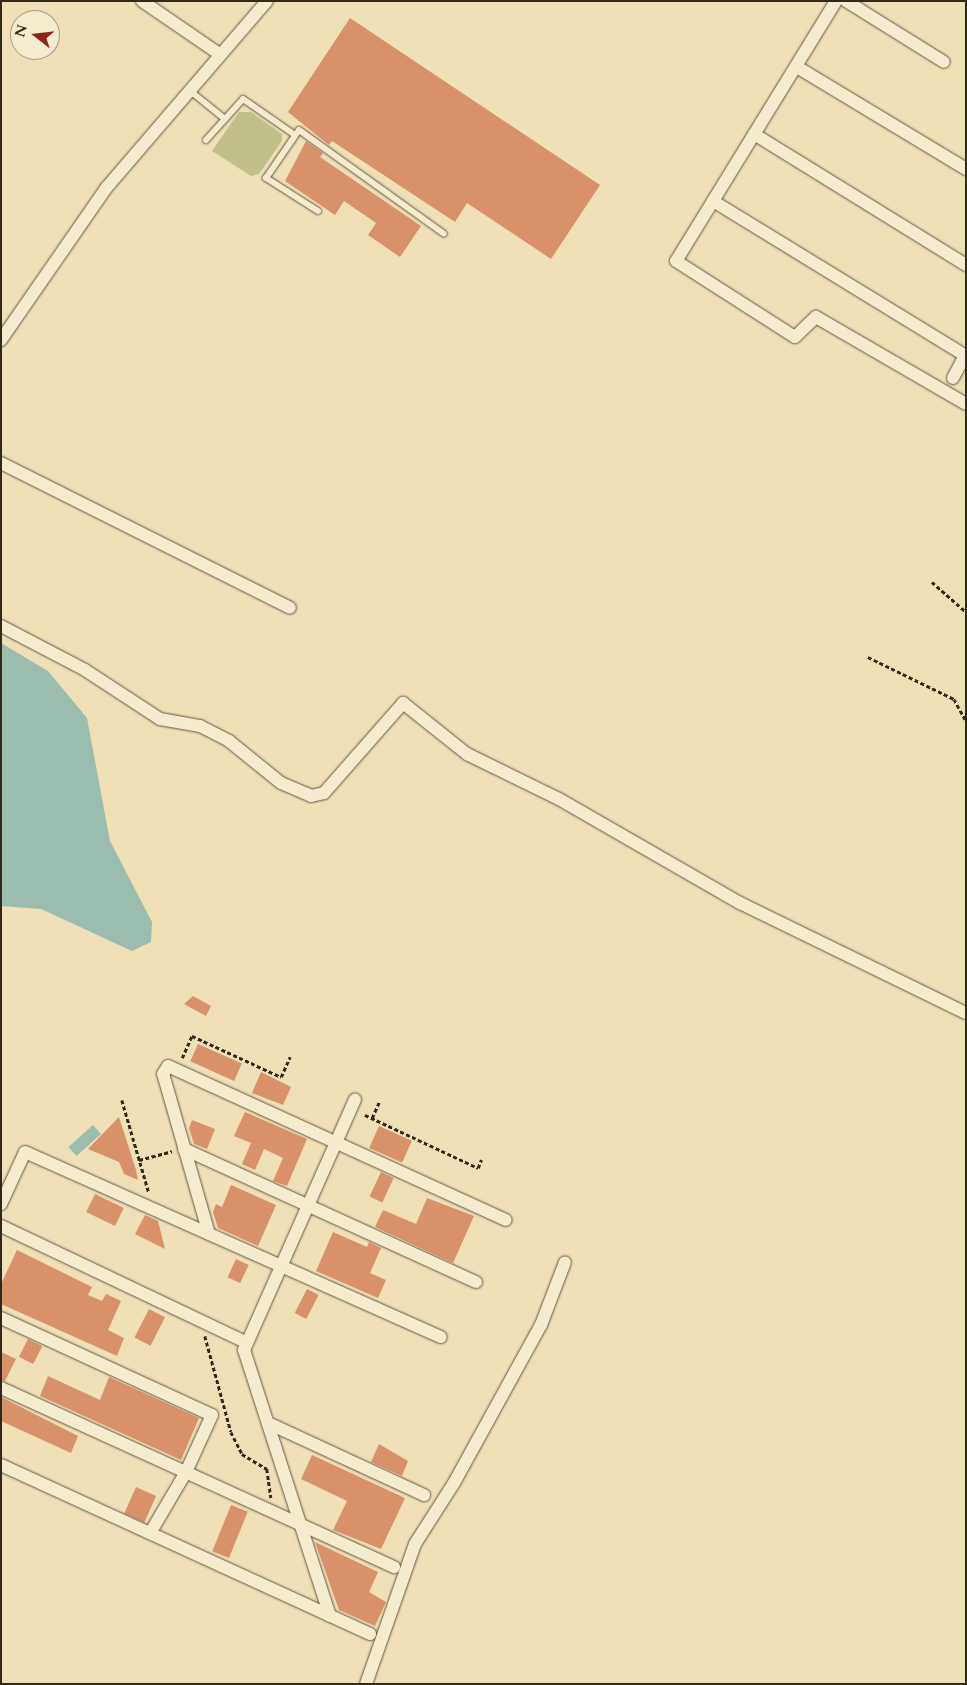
<!DOCTYPE html>
<style>
body{margin:0}
#map{position:relative;width:967px;height:1685px;overflow:hidden;background:#efe0b5;font-family:Cardo,serif}
div>[style]{position:absolute}
.green>*{inset:0;background:#c1c088}
.water>*{inset:0;background:#9abdb0;transform-origin:0 0}
.building>*{inset:0;background:#d89169;transform-origin:0 0}
.path>*{height:2.5px;margin-top:-1.25px;transform-origin:0;background:repeating-linear-gradient(90deg,#31281c 0 4px,transparent 0 6.5px)}
.roads{filter:drop-shadow(0 0 1px #605642) drop-shadow(0 0 1px #605642)}
.lane>*{height:6px;margin:-3px;padding:0 3px;transform-origin:3px;border-radius:3px;background:#f5ebcf}
.street>*{height:12px;margin:-6px;padding:0 6px;transform-origin:6px;border-radius:6px;background:#f5ebcf}
span{translate:-50% -50%;white-space:nowrap;text-align:center;line-height:1.15;-webkit-text-stroke:4px #f5ebcf;paint-order:stroke}
.frame{position:absolute;inset:0;border:2px solid #31281c;pointer-events:none}
.north{position:absolute;left:10px;top:10px;width:50px;height:50px;box-sizing:border-box;background:#f5ebcf;border:1px solid #a79d87;border-radius:50%;rotate:286deg;font-size:14px;font-weight:700;line-height:20px;text-align:center;color:#31281c}
.north::after{content:'';display:block;margin:auto;width:18px;height:22px;background:#8f2418;clip-path:polygon(50% 0,100% 100%,50% 72%,0 100%)}
</style>
<div id="map">
<div class="green">
<i style="clip-path:polygon(239px 112px,251px 112px,282px 134px,282px 141px,259px 174px,251px 176px,212px 151px)"></i>
</div>
<div class="water">
<i style="clip-path:polygon(1px 643px,48px 671px,87px 718px,110px 841px,152px 922px,151px 942px,132px 951px,41px 909px,1px 906px)"></i>
<i style="left:93px;top:1125px;width:12px;height:33px;rotate:48deg"></i>
</div>
<div class="building">
<i style="clip-path:polygon(350px 18px,600px 185px,551px 259px,467px 203px,455px 222px,332px 141px,329px 145px,288px 112px)"></i>
<i style="clip-path:polygon(306px 141px,323px 153px,320px 157px,421px 226px,400px 257px,368px 235px,376px 223px,344px 201px,335px 215px,285px 181px)"></i>
<i style="clip-path:polygon(193px 996px,211px 1006px,206px 1016px,184px 1004px)"></i>
<i style="left:198px;top:1044px;width:48px;height:19px;rotate:24deg"></i>
<i style="clip-path:polygon(261px 1072px,291px 1087px,283px 1105px,252px 1093px)"></i>
<i style="clip-path:polygon(245px 1112px,307px 1139px,287px 1186px,273px 1181px,283px 1158px,264px 1149px,255px 1170px,242px 1164px,251px 1143px,234px 1136px)"></i>
<i style="clip-path:polygon(119px 1117px,136px 1170px,138px 1180px,124px 1174px,119px 1162px,88px 1149px)"></i>
<i style="clip-path:polygon(192px 1120px,215px 1129px,207px 1149px,194px 1144px,189px 1128px)"></i>
<i style="left:379px;top:1126px;width:36px;height:24px;rotate:24deg"></i>
<i style="left:381px;top:1172px;width:14px;height:27px;rotate:25deg"></i>
<i style="clip-path:polygon(231px 1185px,276px 1205px,258px 1246px,218px 1228px,213px 1212px,216px 1204px,222px 1207px)"></i>
<i style="left:95px;top:1194px;width:32px;height:20px;rotate:26deg"></i>
<i style="clip-path:polygon(427px 1198px,474px 1216px,453px 1263px,375px 1227px,383px 1210px,416px 1224px)"></i>
<i style="clip-path:polygon(145px 1215px,158px 1221px,165px 1249px,135px 1234px)"></i>
<i style="clip-path:polygon(333px 1232px,367px 1247px,369px 1242px,381px 1248px,370px 1273px,386px 1280px,378px 1298px,316px 1271px)"></i>
<i style="clip-path:polygon(17px 1250px,92px 1287px,88px 1295px,102px 1301px,106px 1294px,121px 1301px,108px 1330px,124px 1338px,117px 1356px,1px 1304px,1px 1284px)"></i>
<i style="left:236px;top:1259px;width:14px;height:20px;rotate:25deg"></i>
<i style="left:307px;top:1289px;width:13px;height:27px;rotate:27deg"></i>
<i style="left:149px;top:1309px;width:18px;height:32px;rotate:27deg"></i>
<i style="left:28px;top:1339px;width:16px;height:20px;rotate:27deg"></i>
<i style="clip-path:polygon(1px 1352px,16px 1359px,5px 1381px,1px 1380px)"></i>
<i style="clip-path:polygon(48px 1376px,100px 1400px,109px 1377px,199px 1418px,181px 1460px,40px 1396px)"></i>
<i style="clip-path:polygon(1px 1397px,78px 1436px,71px 1453px,1px 1421px)"></i>
<i style="clip-path:polygon(379px 1444px,408px 1461px,402px 1476px,371px 1462px)"></i>
<i style="clip-path:polygon(312px 1455px,405px 1498px,381px 1549px,333px 1530px,347px 1501px,301px 1479px)"></i>
<i style="left:136px;top:1487px;width:22px;height:29px;rotate:24deg"></i>
<i style="left:231px;top:1505px;width:18px;height:50px;rotate:22deg"></i>
<i style="clip-path:polygon(315px 1542px,378px 1572px,369px 1592px,386px 1602px,375px 1626px,339px 1610px)"></i>
</div>
<div class="path">
<i style="left:932px;top:582px;width:45px;rotate:41.4deg"></i>
<i style="left:868px;top:657px;width:96px;rotate:26deg"></i>
<i style="left:954px;top:699px;width:25px;rotate:61deg"></i>
<i style="left:182px;top:1058px;width:24px;rotate:-66deg"></i>
<i style="left:192px;top:1036px;width:98px;rotate:24.7deg"></i>
<i style="left:281px;top:1077px;width:22px;rotate:-66deg"></i>
<i style="left:122px;top:1100px;width:97px;rotate:73.8deg"></i>
<i style="left:365px;top:1115px;width:125px;rotate:25.1deg"></i>
<i style="left:478px;top:1168px;width:9px;rotate:-69deg"></i>
<i style="left:372px;top:1118px;width:17px;rotate:-66deg"></i>
<i style="left:139px;top:1160px;width:34px;rotate:-15deg"></i>
<i style="left:205px;top:1336px;width:99px;rotate:74.8deg"></i>
<i style="left:231px;top:1432px;width:25px;rotate:63deg"></i>
<i style="left:242px;top:1454px;width:29px;rotate:31deg"></i>
<i style="left:267px;top:1469px;width:29px;rotate:82deg"></i>
</div>
<div class="roads">
<div class="lane">
<i style="left:189px;top:90px;width:46px;rotate:38.9deg"></i>
<i style="left:206px;top:140px;width:55px;rotate:-47.9deg"></i>
<i style="left:243px;top:99px;width:63px;rotate:34.7deg"></i>
<i style="left:318px;top:211px;width:62px;rotate:-147.6deg"></i>
<i style="left:266px;top:178px;width:58px;rotate:-55.5deg"></i>
<i style="left:299px;top:130px;width:178px;rotate:35.6deg"></i>
</div>
<div class="street">
<i style="left:142px;top:1px;width:92px;rotate:34.4deg"></i>
<i style="left:836px;top:1px;width:305px;rotate:121.6deg"></i>
<i style="left:676px;top:261px;width:141px;rotate:32.6deg"></i>
<i style="left:795px;top:337px;width:29px;rotate:-44deg"></i>
<i style="left:816px;top:317px;width:173px;rotate:30.1deg"></i>
<i style="left:846px;top:1px;width:115px;rotate:31.9deg"></i>
<i style="left:797px;top:67px;width:197px;rotate:31.1deg"></i>
<i style="left:754px;top:134px;width:249px;rotate:31.7deg"></i>
<i style="left:713px;top:201px;width:297px;rotate:31.5deg"></i>
<i style="left:1px;top:340px;width:186px;rotate:-55.3deg"></i>
<i style="left:107px;top:187px;width:245px;rotate:-49.3deg"></i>
<i style="left:953px;top:378px;width:27px;rotate:-62deg"></i>
<i style="left:1px;top:463px;width:323px;rotate:26.6deg"></i>
<i style="left:1px;top:626px;width:95px;rotate:27.6deg"></i>
<i style="left:85px;top:670px;width:90px;rotate:33.2deg"></i>
<i style="left:160px;top:719px;width:41px;rotate:9.9deg"></i>
<i style="left:200px;top:726px;width:33px;rotate:27deg"></i>
<i style="left:229px;top:741px;width:67px;rotate:38.9deg"></i>
<i style="left:281px;top:783px;width:33px;rotate:23deg"></i>
<i style="left:311px;top:796px;width:13px;rotate:-13deg"></i>
<i style="left:324px;top:793px;width:120px;rotate:-48.7deg"></i>
<i style="left:403px;top:703px;width:82px;rotate:38.6deg"></i>
<i style="left:467px;top:754px;width:102px;rotate:26.1deg"></i>
<i style="left:559px;top:799px;width:209px;rotate:29.9deg"></i>
<i style="left:740px;top:903px;width:251px;rotate:26deg"></i>
<i style="left:184px;top:1149px;width:321px;rotate:24.5deg"></i>
<i style="left:1px;top:1204px;width:57px;rotate:-65.2deg"></i>
<i style="left:25px;top:1152px;width:455px;rotate:24deg"></i>
<i style="left:1px;top:1226px;width:272px;rotate:25.4deg"></i>
<i style="left:209px;top:1234px;width:166px;rotate:-106deg"></i>
<i style="left:163px;top:1074px;width:9px;rotate:-58deg"></i>
<i style="left:168px;top:1066px;width:371px;rotate:24.5deg"></i>
<i style="left:1px;top:1318px;width:232px;rotate:24.7deg"></i>
<i style="left:212px;top:1415px;width:63px;rotate:114.5deg"></i>
<i style="left:186px;top:1472px;width:71px;rotate:120.5deg"></i>
<i style="left:1px;top:1388px;width:432px;rotate:24.5deg"></i>
<i style="left:268px;top:1423px;width:172px;rotate:24.8deg"></i>
<i style="left:1px;top:1465px;width:406px;rotate:24.6deg"></i>
<i style="left:330px;top:1616px;width:280px;rotate:-107.9deg"></i>
<i style="left:244px;top:1350px;width:274px;rotate:-66.1deg"></i>
<i style="left:366px;top:1684px;width:148px;rotate:-70.7deg"></i>
<i style="left:415px;top:1544px;width:72px;rotate:-57.4deg"></i>
<i style="left:454px;top:1483px;width:180px;rotate:-61.2deg"></i>
<i style="left:541px;top:1325px;width:67px;rotate:-69.1deg"></i>
</div>
</div>
<div class="frame"></div>
<div class="north">N</div>
</div>
